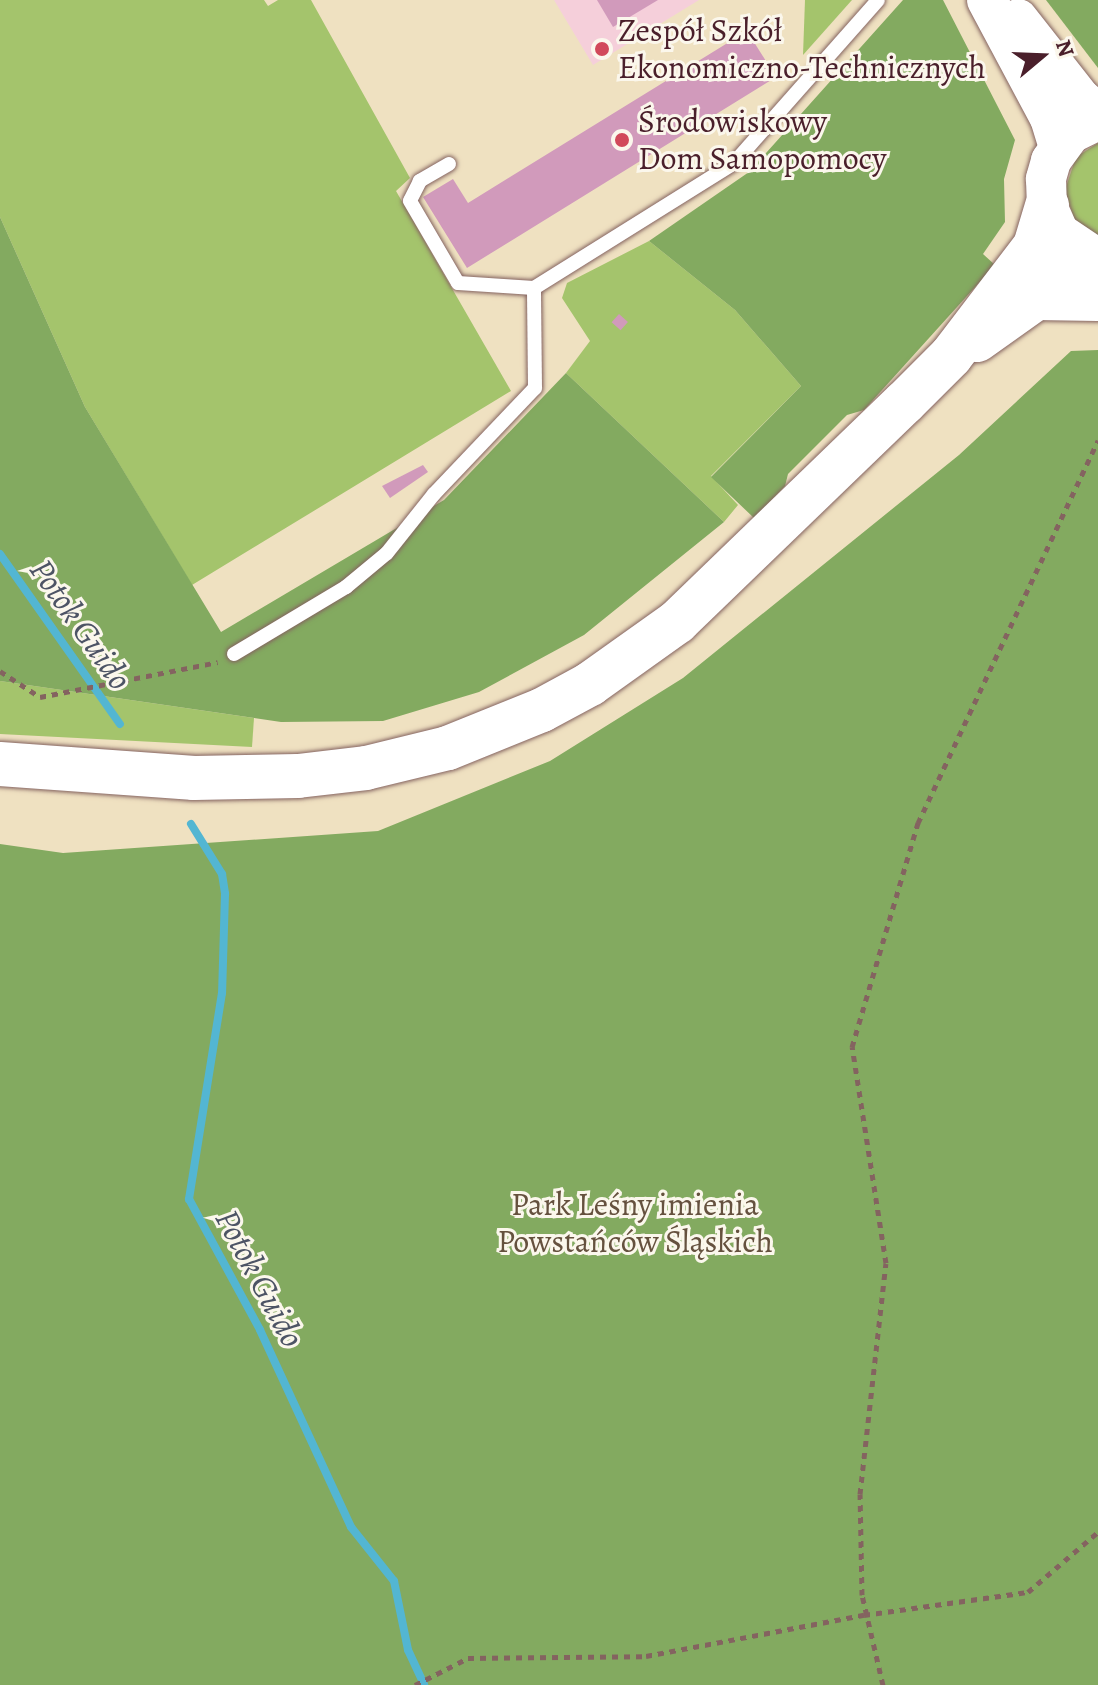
<!DOCTYPE html>
<meta charset="utf-8">
<style>
body{margin:0}
#map{position:relative;width:1098px;height:1685px;overflow:hidden;background:#efe1c1;font-family:Alegreya,serif}
div>[style]{position:absolute}
.built>*{inset:0;background:#f5cfda}
.green>*{inset:0;background:#a4c46c}
.forest>*{inset:0;background:#83aa60}
.stream>*{height:8px;margin:-4px;padding:0 4px;transform-origin:4px;border-radius:4px;background:#53b6d2}
.building>*{inset:0;background:#d19abb;transform-origin:0 0}
.path>*{height:5px;margin-top:-2.5px;transform-origin:0;background:repeating-linear-gradient(90deg,#846360 0 6px,transparent 0 12px)}
.roads{filter:drop-shadow(0 0 2px #846360) drop-shadow(0 0 2px #846360)}
.lane>*{height:14px;margin:-7px;padding:0 7px;transform-origin:7px;border-radius:7px;background:#fff}
.secondary>*{height:40px;margin:-20px;padding:0 20px;transform-origin:20px;border-radius:20px;background:#fff}
.primary>*{height:44px;margin:-22px;padding:0 22px;transform-origin:22px;border-radius:22px;background:#fff}
.dots>*{width:22px;height:22px;translate:-50% -50%;box-sizing:border-box;border:4px solid #fbf7ec;border-radius:50%}
span{translate:-50% -50%;white-space:nowrap;text-align:center;line-height:1.15;-webkit-text-stroke:6px #fbf7ec;paint-order:stroke}
.poi-label{font-size:32px;color:#4a1f2b}
.left{translate:0 -50%;text-align:left}
.park-label{font-size:32px;color:#65513e}
.water-label{font-size:34px;color:#4d5465;font-style:italic}
.north{position:absolute;left:1002px;top:16px;width:80px;height:80px;-webkit-text-stroke:6px #fbf7ec;paint-order:stroke;rotate:71deg;font-size:22px;font-weight:700;line-height:32px;text-align:center;color:#4a1f2b}
.north::after{content:'';display:block;margin:auto;width:28px;height:36px;background:#4a1f2b;clip-path:polygon(50% 0,100% 100%,50% 72%,0 100%)}
</style>
<div id="map">
<div class="built">
<i style="clip-path:polygon(554px 0,699px 0,593px 65px)"></i>
</div>
<div class="green">
<i style="clip-path:polygon(0 0,264px 0,268px 6px,278px 0,311px 0,410px 178px,396px 191px,511px 391px,192px 585px,85px 407px,0 217px)"></i>
<i style="clip-path:polygon(805px 0,852px 0,803px 55px)"></i>
<i style="clip-path:polygon(1098px 143px,1098px 236px,1074px 219px,1065px 190px,1076px 157px)"></i>
<i style="clip-path:polygon(649px 241px,735px 310px,801px 386px,711px 476px,738px 505px,724px 522px,566px 373px,590px 341px,562px 298px,567px 283px)"></i>
<i style="clip-path:polygon(0 681px,254px 718px,252px 747px,0 734px)"></i>
</div>
<div class="forest">
<i style="clip-path:polygon(903px 0,943px 0,1015px 140px,1004px 179px,1005px 222px,983px 254px,995px 265px,864px 410px,847px 415px,788px 474px,785px 486px,754px 518px,711px 477px,801px 386px,735px 310px,649px 241px,749px 172px)"></i>
<i style="clip-path:polygon(1046px 0,1098px 0,1098px 68px)"></i>
<i style="clip-path:polygon(0 217px,85px 407px,221px 632px,444px 500px,566px 373px,724px 522px,584px 635px,479px 692px,383px 721px,281px 722px,0 681px)"></i>
<i style="clip-path:polygon(1098px 350px,1098px 1685px,0 1685px,0 844px,63px 853px,378px 831px,550px 761px,683px 678px,959px 455px,1071px 351px)"></i>
</div>
<div class="stream">
<i style="left:0;top:554px;width:208px;rotate:54.8deg"></i>
<i style="left:191px;top:824px;width:59px;rotate:58.2deg"></i>
<i style="left:222px;top:874px;width:20px;rotate:81deg"></i>
<i style="left:225px;top:894px;width:99px;rotate:91.7deg"></i>
<i style="left:222px;top:993px;width:209px;rotate:99.1deg"></i>
<i style="left:189px;top:1199px;width:149px;rotate:61.5deg"></i>
<i style="left:260px;top:1330px;width:217px;rotate:65.2deg"></i>
<i style="left:351px;top:1527px;width:69px;rotate:51.5deg"></i>
<i style="left:394px;top:1581px;width:70px;rotate:78.5deg"></i>
<i style="left:408px;top:1650px;width:38px;rotate:65deg"></i>
</div>
<div class="building">
<i style="clip-path:polygon(597px 0,658px 0,613px 27px)"></i>
<i style="clip-path:polygon(747px 31px,776px 77px,467px 268px,423px 197px,453px 179px,468px 203px)"></i>
<i style="left:619px;top:314px;width:12px;height:11px;rotate:42deg"></i>
<i style="clip-path:polygon(423px 465px,428px 472px,390px 498px,382px 486px)"></i>
</div>
<div class="path">
<i style="left:0;top:671px;width:48px;rotate:33deg"></i>
<i style="left:40px;top:697px;width:181px;rotate:-11.1deg"></i>
<i style="left:415px;top:1685px;width:59px;rotate:-27deg"></i>
<i style="left:468px;top:1658px;width:178px;rotate:-0.6deg"></i>
<i style="left:646px;top:1656px;width:222px;rotate:-10.7deg"></i>
<i style="left:864px;top:1615px;width:166px;rotate:-8deg"></i>
<i style="left:1028px;top:1592px;width:92px;rotate:-40.6deg"></i>
<i style="left:883px;top:1685px;width:92px;rotate:-103.1deg"></i>
<i style="left:862px;top:1595px;width:101px;rotate:-91.1deg"></i>
<i style="left:860px;top:1494px;width:232px;rotate:-83.6deg"></i>
<i style="left:886px;top:1263px;width:219px;rotate:-98.9deg"></i>
<i style="left:852px;top:1047px;width:234px;rotate:-73.6deg"></i>
<i style="left:918px;top:823px;width:423px;rotate:-64.8deg"></i>
</div>
<div class="roads">
<div class="lane">
<i style="left:449px;top:164px;width:34px;rotate:150deg"></i>
<i style="left:420px;top:181px;width:22px;rotate:117deg"></i>
<i style="left:410px;top:201px;width:95px;rotate:59.7deg"></i>
<i style="left:458px;top:283px;width:76px;rotate:3.8deg"></i>
<i style="left:534px;top:288px;width:236px;rotate:-32deg"></i>
<i style="left:734px;top:163px;width:217px;rotate:-48.5deg"></i>
<i style="left:234px;top:654px;width:131px;rotate:-30.9deg"></i>
<i style="left:346px;top:587px;width:53px;rotate:-39.7deg"></i>
<i style="left:387px;top:553px;width:75px;rotate:-51.5deg"></i>
<i style="left:434px;top:494px;width:146px;rotate:-46.4deg"></i>
<i style="left:535px;top:388px;width:100px;rotate:-90.6deg"></i>
</div>
<div class="secondary">
<i style="left:987px;top:0;width:134px;rotate:61.9deg"></i>
<i style="left:1050px;top:118px;width:31px;rotate:73deg"></i>
<i style="left:1018px;top:19px;width:100px;rotate:51.9deg"></i>
<i style="left:1080px;top:98px;width:23px;rotate:40deg"></i>
<i style="left:1098px;top:120px;width:30px;rotate:154deg"></i>
<i style="left:1071px;top:133px;width:34px;rotate:126deg"></i>
<i style="left:1051px;top:161px;width:19px;rotate:106deg"></i>
<i style="left:1046px;top:179px;width:27px;rotate:88deg"></i>
<i style="left:1047px;top:206px;width:30px;rotate:66deg"></i>
<i style="left:1059px;top:233px;width:47px;rotate:33.7deg"></i>
</div>
<div class="primary">
<i style="left:1036px;top:298px;width:62px;rotate:0.9deg"></i>
<i style="left:977px;top:340px;width:72px;rotate:-35.4deg"></i>
<i style="left:1036px;top:298px;width:50px;rotate:-44.2deg"></i>
<i style="left:1072px;top:263px;width:20px;rotate:-15deg"></i>
<i style="left:0;top:764px;width:195px;rotate:4.1deg"></i>
<i style="left:194px;top:778px;width:104px;rotate:-1.1deg"></i>
<i style="left:298px;top:776px;width:68px;rotate:-6.7deg"></i>
<i style="left:366px;top:768px;width:84px;rotate:-13.7deg"></i>
<i style="left:448px;top:748px;width:101px;rotate:-22deg"></i>
<i style="left:542px;top:710px;width:55px;rotate:-28.4deg"></i>
<i style="left:590px;top:684px;width:107px;rotate:-35.5deg"></i>
<i style="left:677px;top:622px;width:315px;rotate:-44deg"></i>
<i style="left:904px;top:403px;width:66px;rotate:-45deg"></i>
<i style="left:951px;top:356px;width:138px;rotate:-52.6deg"></i>
<i style="left:1035px;top:246px;width:42px;rotate:-73.3deg"></i>
</div>
</div>
<div class="dots">
<i style="left:602px;top:49px;background:#d1495b"></i>
<i style="left:622px;top:140px;background:#d1495b"></i>
</div>
<div class="poi-label">
<span class="left" style="left:618px;top:49px">Zespół Szkół<br>Ekonomiczno-Technicznych</span>
<span class="left" style="left:638px;top:140px">Środowiskowy<br>Dom Samopomocy</span>
</div>
<div class="park-label">
<span style="left:635px;top:1223px">Park Leśny imienia<br>Powstańców Śląskich</span>
</div>
<div class="water-label">
<span style="left:81px;top:624px;rotate:55deg">Potok Guido</span>
<span style="left:260px;top:1278px;rotate:62deg">Potok Guido</span>
</div>
<div class="north">N</div>
</div>
